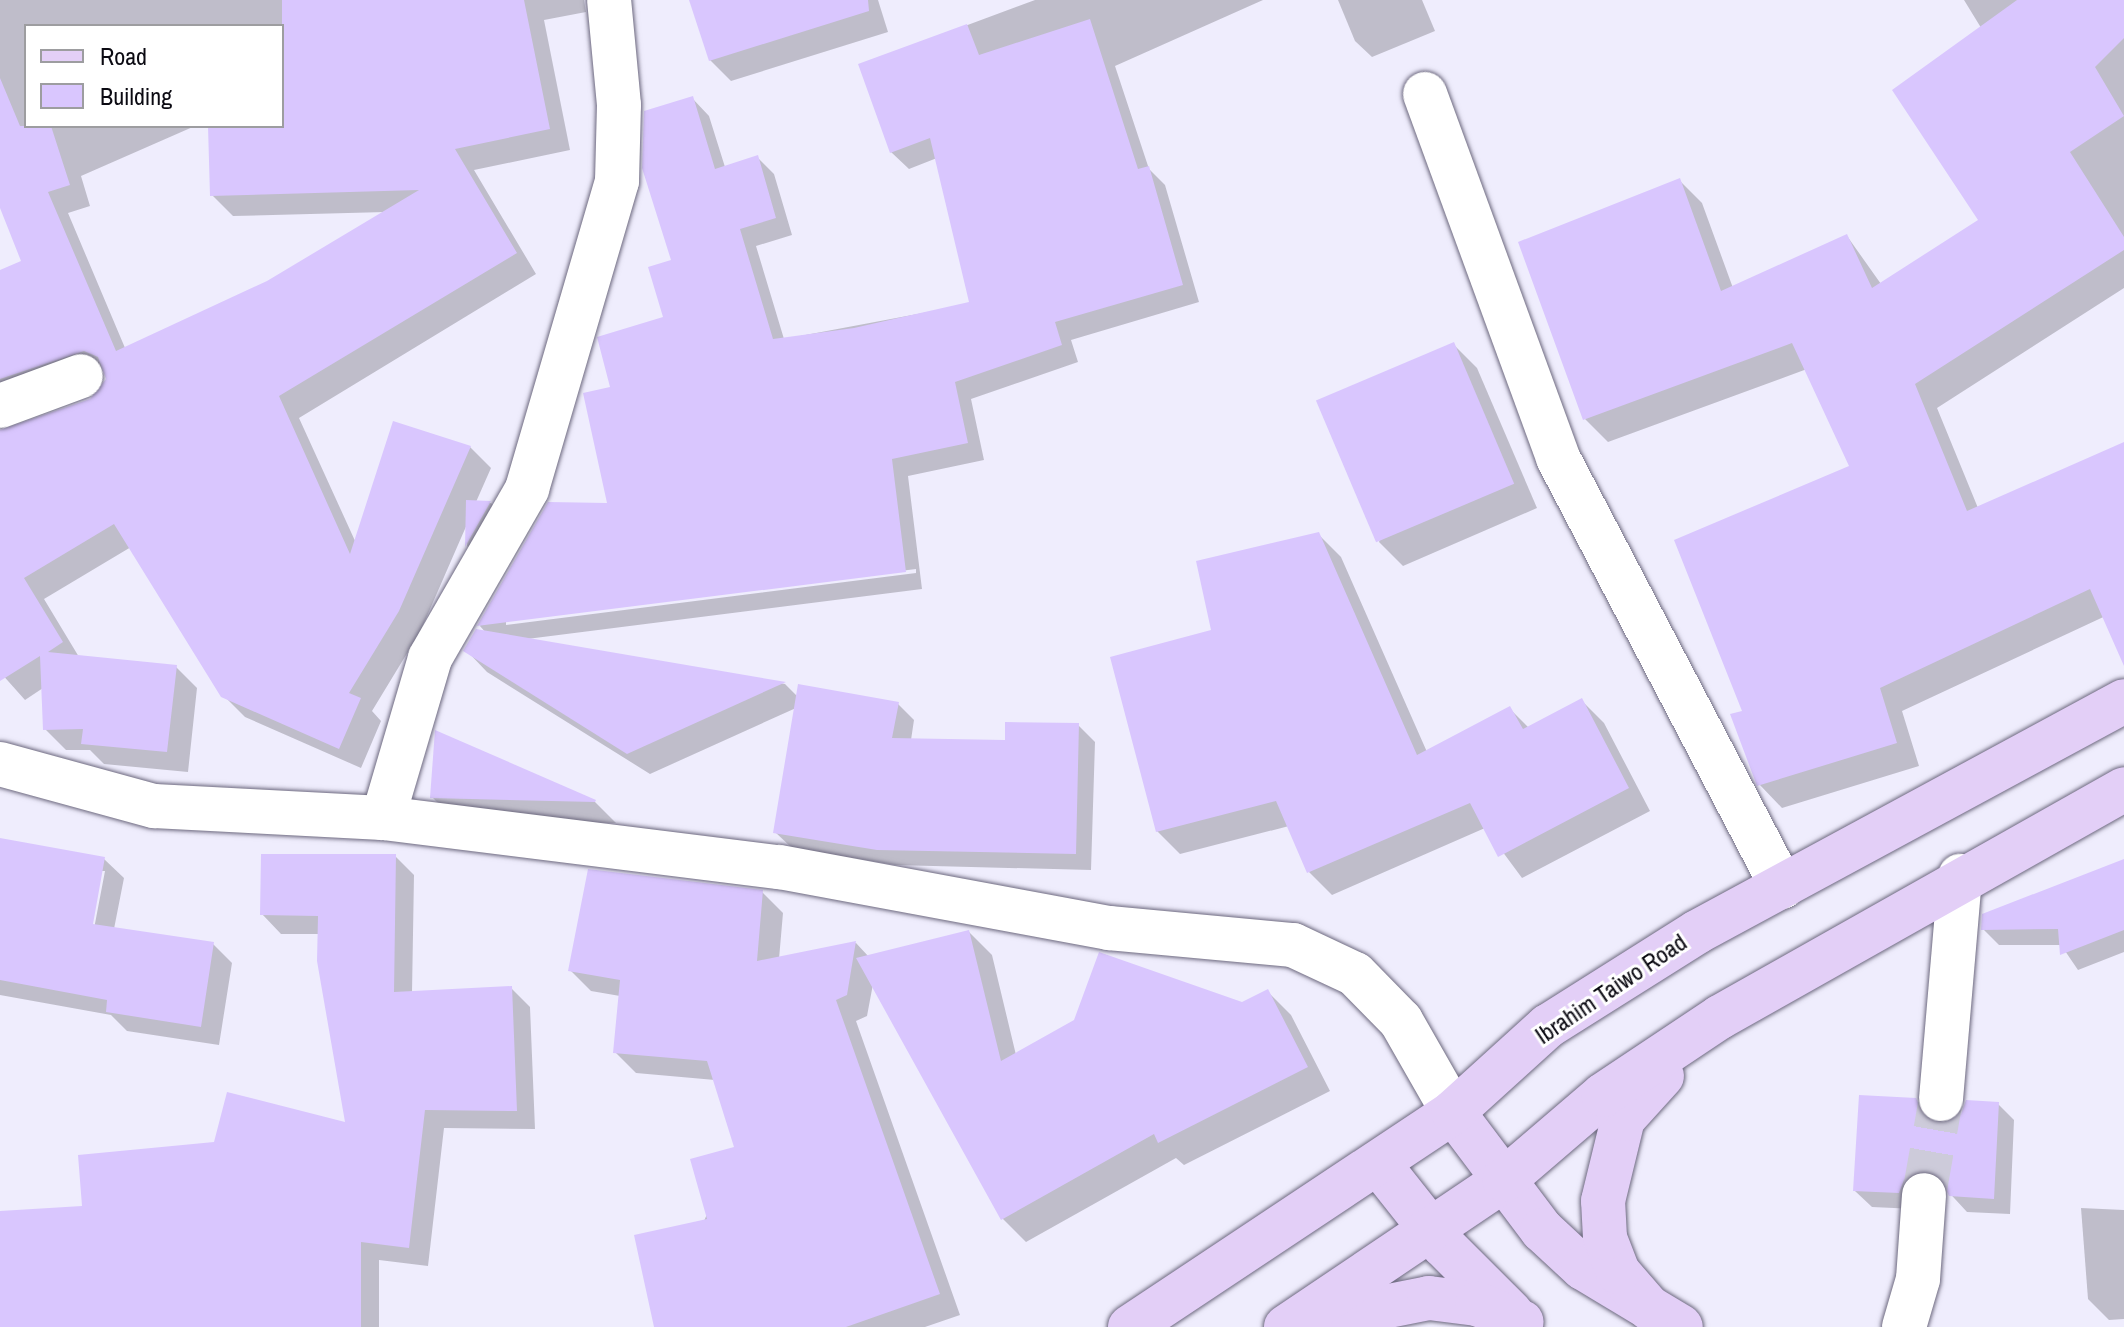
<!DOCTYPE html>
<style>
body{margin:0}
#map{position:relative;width:2124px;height:1327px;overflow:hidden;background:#efedfd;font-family:"Archivo Narrow",sans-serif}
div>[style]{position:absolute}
.shadow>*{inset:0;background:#0003}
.building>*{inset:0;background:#d9c6fe;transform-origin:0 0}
.minor-tunnel>*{height:44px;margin-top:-22px;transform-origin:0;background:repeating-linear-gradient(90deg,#cdcbda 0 44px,transparent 0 66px)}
.roads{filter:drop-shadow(0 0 2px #6d697f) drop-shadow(0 0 2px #6d697f)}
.minor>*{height:44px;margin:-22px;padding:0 22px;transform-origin:22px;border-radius:22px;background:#fff}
.major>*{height:44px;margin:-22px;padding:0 22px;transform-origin:22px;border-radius:22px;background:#e3cff7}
span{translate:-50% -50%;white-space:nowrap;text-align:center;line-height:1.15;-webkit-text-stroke:6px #fff;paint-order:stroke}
.street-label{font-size:24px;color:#0b0a12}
.legend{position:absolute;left:24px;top:24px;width:260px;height:104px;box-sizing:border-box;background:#fff;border:2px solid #9d9da0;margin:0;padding:10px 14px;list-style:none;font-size:24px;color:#0b0a12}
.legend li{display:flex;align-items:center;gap:16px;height:40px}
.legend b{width:40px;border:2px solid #9d9da0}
</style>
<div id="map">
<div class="shadow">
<i style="clip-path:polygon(0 0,584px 0,586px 12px,544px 20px,570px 150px,474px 170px,536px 274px,299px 418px,356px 543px,470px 447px,491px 468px,476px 502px,491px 503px,507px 519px,482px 561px,467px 546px,468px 522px,420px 632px,372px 711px,381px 721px,361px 768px,245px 717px,223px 695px,131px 547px,44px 599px,79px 657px,176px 667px,197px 688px,188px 772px,104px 764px,90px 750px,66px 750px,45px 729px,43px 688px,25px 700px,0 672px,0 465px,386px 212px,233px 216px,212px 195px,210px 126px,282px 126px,282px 26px,26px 26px,26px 126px,195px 126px,81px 176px,90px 206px,68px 213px,128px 355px,0 410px,0 272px,23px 262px,0 193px)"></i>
<i style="clip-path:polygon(691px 0,878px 0,888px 32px,731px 81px,710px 60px)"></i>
<i style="clip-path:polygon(evenodd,1035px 0,1263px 0,1115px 66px,1149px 169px,1165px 185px,1199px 302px,1071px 340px,1078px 362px,971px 399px,984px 460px,908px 476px,922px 589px,527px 639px,785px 684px,798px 697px,898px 704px,914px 720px,911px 740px,1007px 742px,1078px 725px,1095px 742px,1091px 870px,895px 865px,792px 848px,775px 832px,796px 708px,650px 774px,487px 672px,466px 650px,486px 633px,480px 626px,549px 504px,610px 506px,612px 389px,665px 318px,692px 98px,709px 116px,725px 167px,757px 157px,774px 174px,792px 235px,756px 246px,784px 339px,971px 304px,937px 158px,909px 169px,891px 152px,860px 65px,1035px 0,916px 569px,916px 573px,506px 625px,506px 621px,916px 569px)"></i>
<i style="clip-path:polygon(1338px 0,1422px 0,1435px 31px,1372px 57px,1355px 41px)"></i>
<i style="clip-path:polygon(1964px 0,2124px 0,2124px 288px,1937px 408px,1978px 508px,2124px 444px,2124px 618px,2112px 613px,1902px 711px,1919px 766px,1782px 808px,1759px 784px,1745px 712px,1852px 467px,1807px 369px,1608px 442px,1585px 419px,1521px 243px,1679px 180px,1702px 203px,1733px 288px,1847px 236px,1881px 284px,1981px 221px,1983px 31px)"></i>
<i style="clip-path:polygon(1454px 345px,1477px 368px,1537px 508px,1403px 566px,1379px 542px)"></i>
<i style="clip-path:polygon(1318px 534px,1341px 557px,1427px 752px,1509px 708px,1529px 728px,1581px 700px,1604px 723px,1650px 811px,1522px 878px,1485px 828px,1332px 895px,1309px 872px,1289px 826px,1180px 854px,1157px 831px,1214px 632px)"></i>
<i style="clip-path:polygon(437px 733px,595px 802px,616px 823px,456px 821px,432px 797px)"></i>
<i style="clip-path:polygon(evenodd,0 840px,104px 859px,124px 878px,114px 929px,213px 944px,232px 963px,219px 1045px,127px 1031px,111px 1015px,0 995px,0 840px,101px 871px,105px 871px,93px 934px,89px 933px,101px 871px)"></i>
<i style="clip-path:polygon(395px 856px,414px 875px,412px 993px,511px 988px,530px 1007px,535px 1129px,444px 1128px,428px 1266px,379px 1260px,379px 1327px,0 1327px,0 1213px,84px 1208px,215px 1143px,347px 1125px,319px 934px,281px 934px,262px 914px)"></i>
<i style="clip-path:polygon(2124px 861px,2124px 952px,2078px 970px,2061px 945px,1999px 945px,1983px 929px)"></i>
<i style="clip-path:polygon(762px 892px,783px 913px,779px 959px,856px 943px,869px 957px,969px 932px,992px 955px,1016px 1055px,1242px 1004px,1267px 991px,1291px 1015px,1330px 1091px,1184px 1165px,1176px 1158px,1026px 1242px,1002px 1218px,873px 984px,867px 1016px,856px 1021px,960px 1315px,925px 1327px,656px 1327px,737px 1148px,715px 1080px,636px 1073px,615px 1052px,620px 996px,591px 991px,570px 970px)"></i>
<i style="clip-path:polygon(1915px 1100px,1940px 1126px,1998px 1104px,2014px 1120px,2010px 1214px,1967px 1212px,1943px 1186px,1915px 1209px,1872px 1207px,1855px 1191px)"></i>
<i style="clip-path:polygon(2081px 1208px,2124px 1210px,2124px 1319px,2109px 1320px,2088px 1299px)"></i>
</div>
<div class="building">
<i style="clip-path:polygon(282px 0,524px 0,550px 129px,455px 149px,517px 253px,279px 396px,350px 554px,393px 421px,471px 446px,399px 611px,349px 693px,361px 698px,339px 749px,221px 697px,114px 524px,24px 578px,63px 642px,48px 652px,177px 665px,167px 752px,81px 744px,83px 729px,43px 730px,40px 656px,0 681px,0 430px,90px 399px,106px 379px,98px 357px,84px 351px,0 379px,0 270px,21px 261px,0 208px,0 78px,20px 126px,51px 126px,70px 185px,48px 192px,116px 351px,267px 281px,419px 190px,210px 196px,208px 126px,282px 126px)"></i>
<i style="clip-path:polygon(689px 0,868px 0,869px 11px,709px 61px)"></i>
<i style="clip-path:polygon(2017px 0,2124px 0,2124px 38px,2095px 67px,2124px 116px,2070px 152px,2124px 237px,2124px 250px,1915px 384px,1967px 511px,2124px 442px,2124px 666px,2090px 589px,1880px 688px,1897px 743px,1757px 786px,1730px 714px,1742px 711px,1674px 540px,1849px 466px,1792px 343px,1583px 420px,1518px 242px,1680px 178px,1721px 291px,1847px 234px,1872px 288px,1978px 220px,1892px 90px)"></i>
<i style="clip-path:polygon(1090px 19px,1138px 169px,1149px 166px,1183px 285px,1055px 322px,1062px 345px,955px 382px,968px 443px,892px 459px,906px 572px,477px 626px,548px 502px,607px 503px,583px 393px,610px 387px,597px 337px,663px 317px,648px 267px,671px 260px,642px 168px,644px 111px,693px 96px,715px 169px,758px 155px,776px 218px,740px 229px,773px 339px,854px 328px,969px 302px,930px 138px,890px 153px,858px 64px,967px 24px,979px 55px)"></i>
<i style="left:1454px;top:342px;width:154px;height:150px;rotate:67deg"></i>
<i style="clip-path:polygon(466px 500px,491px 501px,465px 547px)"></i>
<i style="clip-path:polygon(1319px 532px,1417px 755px,1510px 706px,1523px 729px,1582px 698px,1629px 788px,1498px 857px,1470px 803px,1307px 873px,1276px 801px,1156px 832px,1110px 657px,1211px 630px,1196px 561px)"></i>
<i style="clip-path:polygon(476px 629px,786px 682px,627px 754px,463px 651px)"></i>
<i style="clip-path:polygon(798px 684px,899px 702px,892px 738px,1005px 740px,1005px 722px,1079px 723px,1076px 854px,877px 850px,773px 833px)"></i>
<i style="clip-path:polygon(435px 730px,596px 800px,595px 802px,430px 798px)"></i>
<i style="clip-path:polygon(0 838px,105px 857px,93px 924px,214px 942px,201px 1027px,106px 1012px,107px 1000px,0 980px)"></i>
<i style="clip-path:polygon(261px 854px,396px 854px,394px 992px,512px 986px,517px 1111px,425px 1110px,409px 1248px,361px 1242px,361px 1327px,0 1327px,0 1211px,82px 1206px,78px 1155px,214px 1142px,227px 1092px,345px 1122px,317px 961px,318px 916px,260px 915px)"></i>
<i style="clip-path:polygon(2124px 859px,2124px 930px,2060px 955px,2058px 929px,1981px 930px,1982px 914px)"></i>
<i style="clip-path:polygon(588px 869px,763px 890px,757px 961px,856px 941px,847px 995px,836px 1000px,940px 1294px,846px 1327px,654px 1327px,634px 1235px,707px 1219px,690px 1159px,734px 1147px,707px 1061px,613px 1053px,620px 980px,568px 971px)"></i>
<i style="clip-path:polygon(969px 930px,1001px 1061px,1074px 1020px,1099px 952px,1242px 1002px,1268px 989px,1308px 1067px,1158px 1143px,1154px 1134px,1001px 1220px,856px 958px)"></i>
<i style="clip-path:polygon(1859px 1095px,1916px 1098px,1926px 1119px,1940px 1124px,1961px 1114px,1966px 1100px,1999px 1102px,1994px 1199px,1949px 1196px,1939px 1175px,1925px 1170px,1904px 1180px,1899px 1193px,1853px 1191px)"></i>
</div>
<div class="minor-tunnel">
<i style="left:1924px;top:1195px;width:97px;rotate:-80deg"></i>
</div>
<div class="roads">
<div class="minor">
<i style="left:1425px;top:94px;width:388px;rotate:69.9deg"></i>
<i style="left:1558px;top:458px;width:484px;rotate:62.4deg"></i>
<i style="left:0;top:406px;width:86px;rotate:-20.3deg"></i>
<i style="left:0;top:764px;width:160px;rotate:15.3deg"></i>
<i style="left:154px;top:806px;width:229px;rotate:3deg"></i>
<i style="left:383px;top:818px;width:399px;rotate:7.1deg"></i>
<i style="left:779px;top:867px;width:336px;rotate:10.5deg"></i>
<i style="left:1109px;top:928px;width:185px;rotate:5.3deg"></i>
<i style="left:1293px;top:945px;width:68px;rotate:25.1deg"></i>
<i style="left:1355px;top:974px;width:66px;rotate:45.6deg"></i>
<i style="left:1401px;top:1021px;width:105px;rotate:60.3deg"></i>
<i style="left:383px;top:818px;width:167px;rotate:-73.6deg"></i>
<i style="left:430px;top:658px;width:195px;rotate:-60.1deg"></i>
<i style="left:527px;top:489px;width:321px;rotate:-73.7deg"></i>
<i style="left:617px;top:181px;width:76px;rotate:-88.5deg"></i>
<i style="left:619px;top:105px;width:105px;rotate:-95.4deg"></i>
<i style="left:1941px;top:1099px;width:224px;rotate:-85.1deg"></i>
<i style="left:1904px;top:1327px;width:50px;rotate:-73.7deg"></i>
<i style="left:1918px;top:1279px;width:84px;rotate:-85.9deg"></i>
</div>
<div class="major">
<i style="left:1453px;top:1112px;width:148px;rotate:53deg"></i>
<i style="left:1542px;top:1230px;width:56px;rotate:42.8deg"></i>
<i style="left:1583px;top:1268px;width:114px;rotate:31deg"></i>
<i style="left:1378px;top:1163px;width:105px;rotate:51.6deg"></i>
<i style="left:1443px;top:1245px;width:96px;rotate:45deg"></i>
<i style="left:1650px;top:1309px;width:49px;rotate:-130.9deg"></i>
<i style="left:1618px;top:1272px;width:36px;rotate:-111deg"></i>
<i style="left:1605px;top:1238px;width:37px;rotate:-93deg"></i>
<i style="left:1603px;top:1201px;width:84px;rotate:-76.3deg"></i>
<i style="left:1623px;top:1119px;width:58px;rotate:-47.8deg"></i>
<i style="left:1323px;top:1319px;width:108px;rotate:-11.2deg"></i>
<i style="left:1429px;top:1298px;width:48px;rotate:7.1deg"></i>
<i style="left:1477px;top:1304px;width:48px;rotate:21.8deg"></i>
<i style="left:1130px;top:1327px;width:388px;rotate:-33.6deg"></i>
<i style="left:1453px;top:1112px;width:128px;rotate:-42.2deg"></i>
<i style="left:1548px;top:1026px;width:176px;rotate:-32.2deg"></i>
<i style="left:1697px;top:932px;width:485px;rotate:-28.4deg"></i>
<i style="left:1286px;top:1327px;width:263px;rotate:-34deg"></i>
<i style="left:1504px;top:1180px;width:130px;rotate:-40.6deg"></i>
<i style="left:1603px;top:1095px;width:141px;rotate:-33.7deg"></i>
<i style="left:1720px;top:1017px;width:464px;rotate:-29.4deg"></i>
</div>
</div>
<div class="street-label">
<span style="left:1611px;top:989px;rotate:-34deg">Ibrahim Taiwo Road</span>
</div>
<ul class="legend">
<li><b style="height:10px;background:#e3cff7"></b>Road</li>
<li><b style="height:22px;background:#d9c6fe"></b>Building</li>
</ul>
</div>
